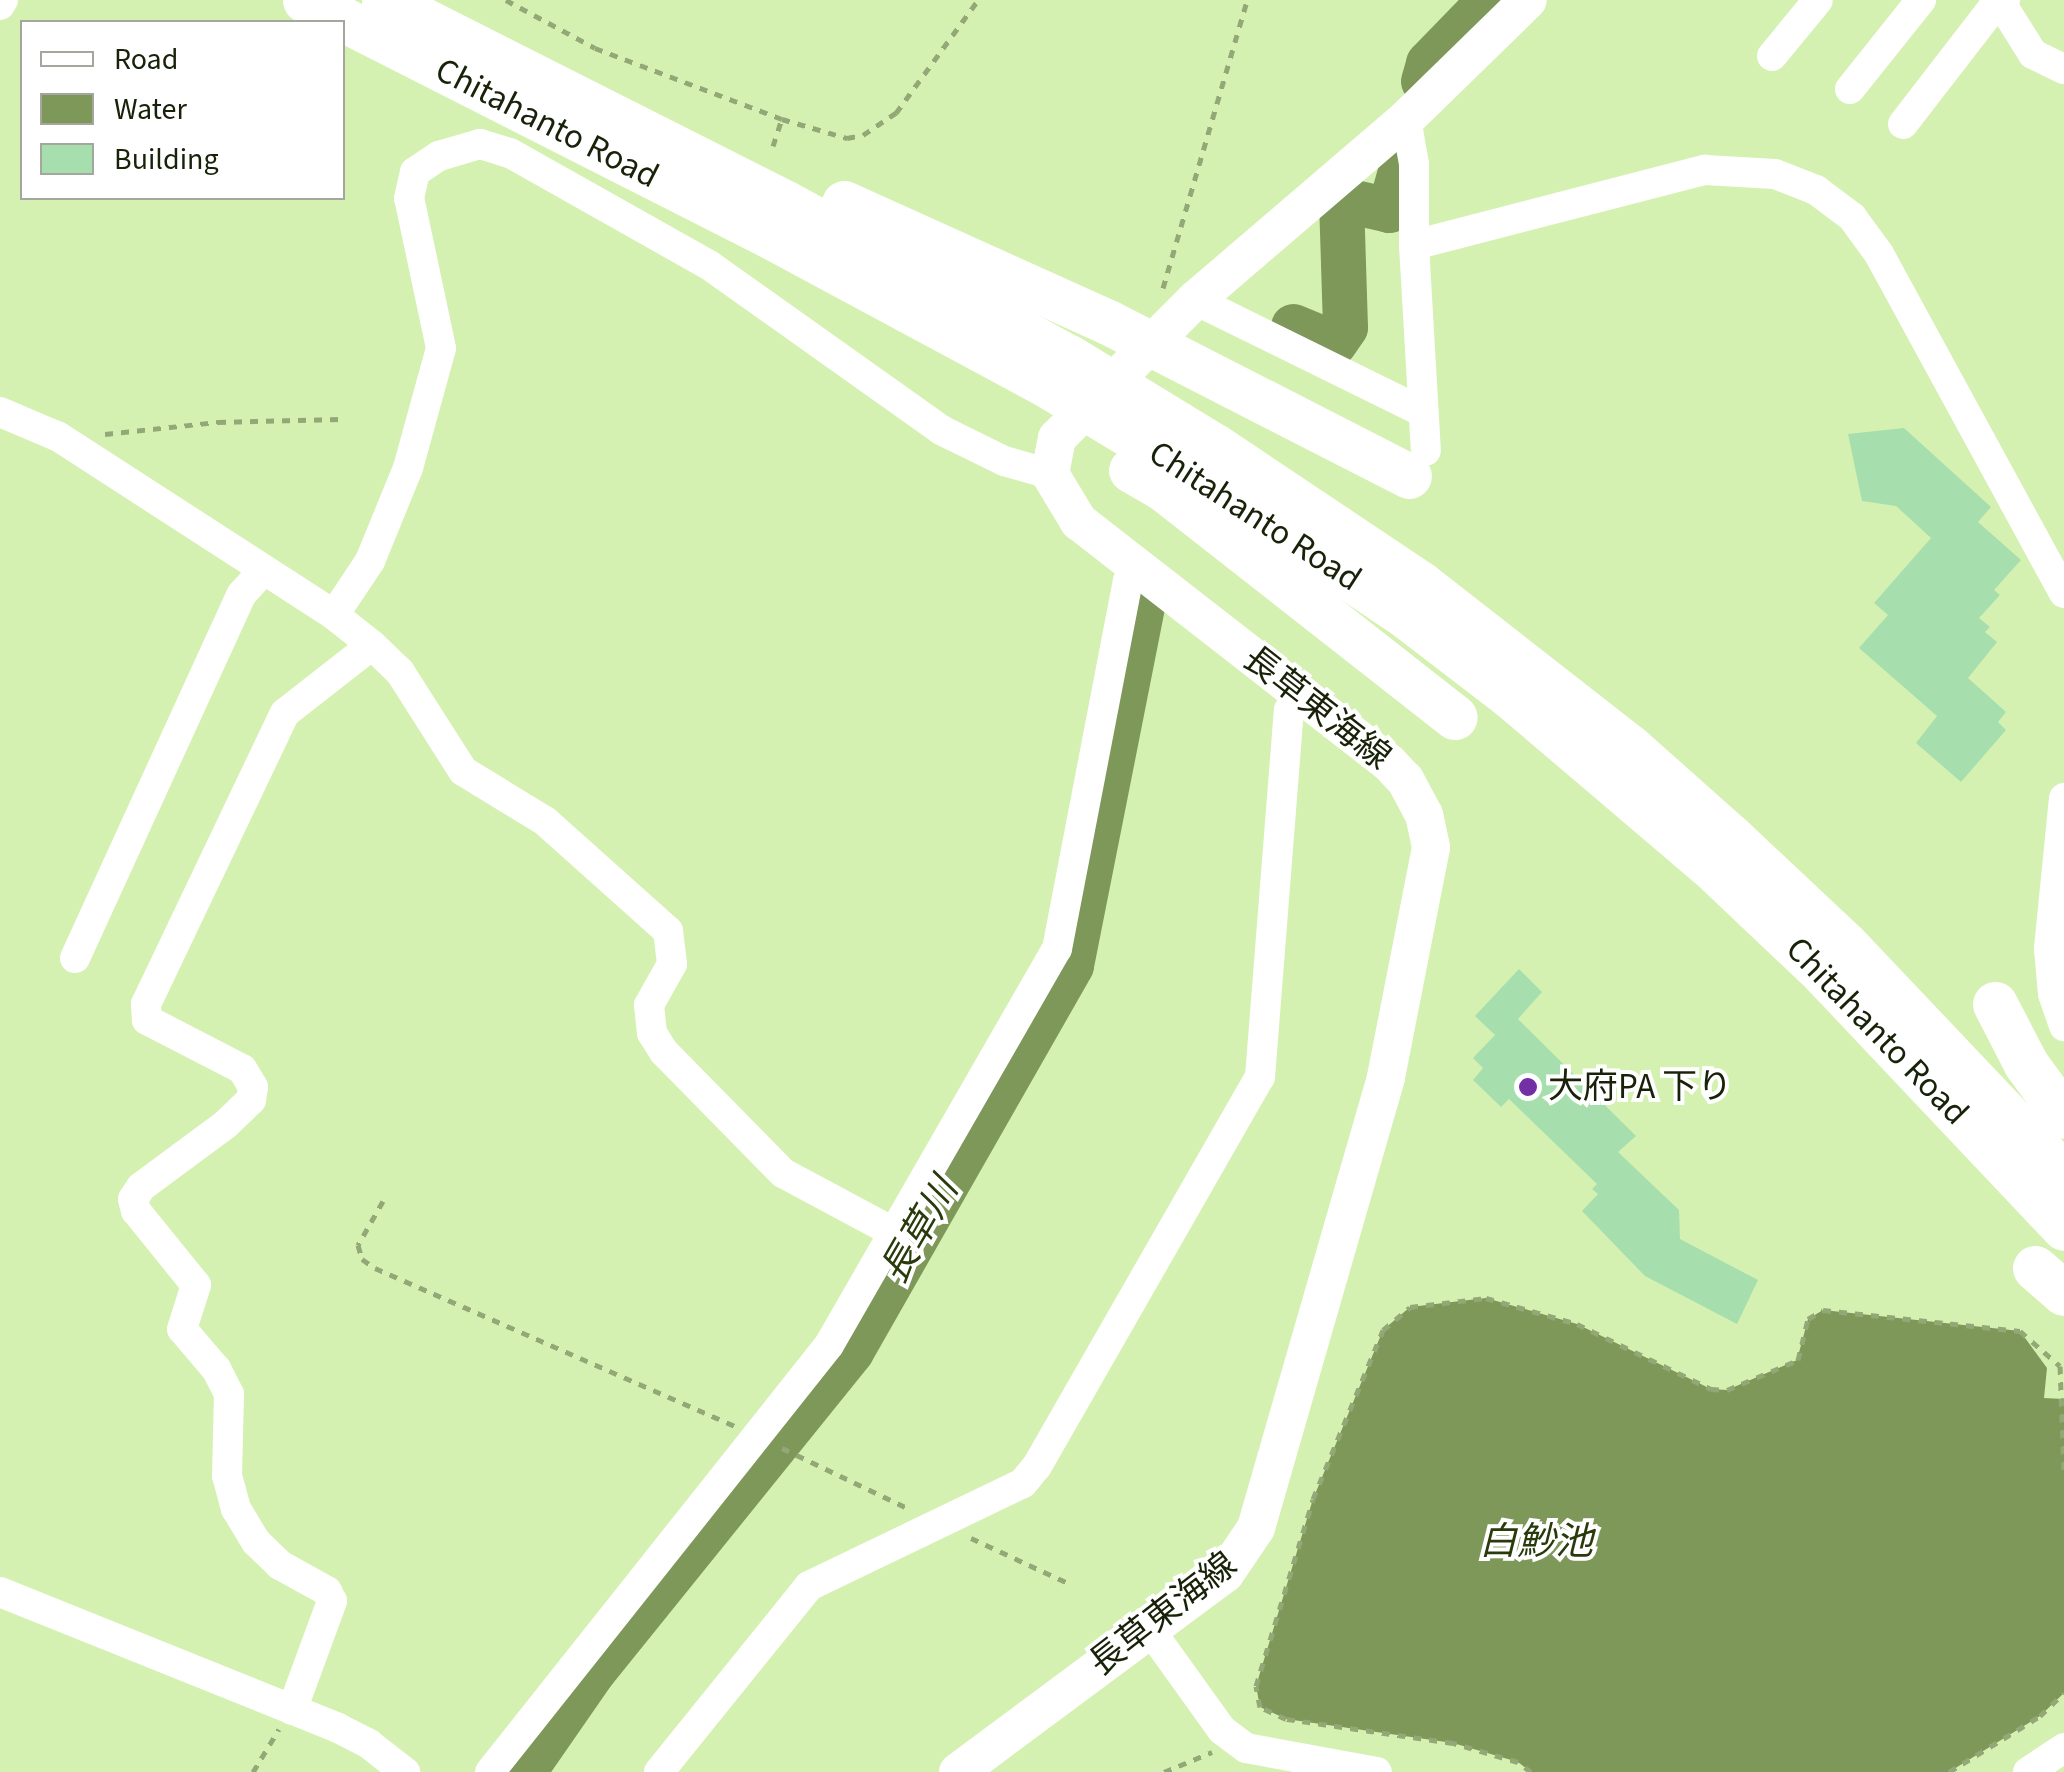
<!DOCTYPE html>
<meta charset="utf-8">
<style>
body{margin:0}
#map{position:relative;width:2064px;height:1772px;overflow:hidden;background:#d5f1b1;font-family:"Source Sans 3","Noto Sans JP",sans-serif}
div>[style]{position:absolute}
.water>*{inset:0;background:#7e985a}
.river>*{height:45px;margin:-22.5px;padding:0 22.5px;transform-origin:22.5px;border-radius:22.5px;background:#7e985a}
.building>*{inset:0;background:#a7dead}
.path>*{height:5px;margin-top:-2.5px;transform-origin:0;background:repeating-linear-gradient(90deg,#93a876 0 8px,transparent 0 16px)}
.minor>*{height:30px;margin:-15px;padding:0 15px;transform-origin:15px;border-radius:15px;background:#fff}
.major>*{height:38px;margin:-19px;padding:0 19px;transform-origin:19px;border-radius:19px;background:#fff}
.highway>*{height:45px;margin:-22.5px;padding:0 22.5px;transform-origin:22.5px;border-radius:22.5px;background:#fff}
.dots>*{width:28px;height:28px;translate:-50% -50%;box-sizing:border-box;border:5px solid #fff;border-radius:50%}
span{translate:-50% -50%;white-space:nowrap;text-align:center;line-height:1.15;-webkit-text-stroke:8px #fff;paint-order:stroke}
.street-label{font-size:35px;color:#182209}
.poi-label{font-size:35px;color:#182209}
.left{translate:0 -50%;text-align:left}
.water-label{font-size:38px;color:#293a0b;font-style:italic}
.legend{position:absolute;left:20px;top:20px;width:325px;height:180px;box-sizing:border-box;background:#fff;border:2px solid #a3a79d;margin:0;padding:12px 18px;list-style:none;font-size:30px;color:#182209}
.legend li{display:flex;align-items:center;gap:20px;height:50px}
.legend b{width:50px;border:2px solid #a3a79d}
</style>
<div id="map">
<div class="water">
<i style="clip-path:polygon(1486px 1298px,1577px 1324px,1711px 1389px,1727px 1390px,1797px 1360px,1808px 1319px,1823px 1310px,2020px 1331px,2047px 1368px,2044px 1398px,2064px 1399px,2064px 1693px,2040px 1716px,1949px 1772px,1531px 1772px,1518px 1762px,1453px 1743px,1286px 1719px,1260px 1707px,1256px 1686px,1313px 1499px,1383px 1330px,1410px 1307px)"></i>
</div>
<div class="river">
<i style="left:1423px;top:81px;width:19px;rotate:-74deg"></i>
<i style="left:1428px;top:63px;width:88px;rotate:-45.9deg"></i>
<i style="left:1293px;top:326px;width:44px;rotate:22.5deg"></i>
<i style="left:1334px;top:343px;width:19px;rotate:-55deg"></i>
<i style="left:1345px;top:327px;width:128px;rotate:-91.8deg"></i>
<i style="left:1341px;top:199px;width:49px;rotate:12.9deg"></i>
<i style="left:1389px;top:210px;width:41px;rotate:-74.2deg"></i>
<i style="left:523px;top:1772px;width:123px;rotate:-55.3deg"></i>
<i style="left:593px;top:1671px;width:411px;rotate:-51.1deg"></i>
<i style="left:851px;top:1351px;width:444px;rotate:-60.3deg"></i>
<i style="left:1071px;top:965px;width:367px;rotate:-78.8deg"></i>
</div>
<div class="building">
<i style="clip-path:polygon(1904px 428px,1991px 507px,1978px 522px,2021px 560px,1994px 590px,2000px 595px,1979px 618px,1990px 627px,1985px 632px,1997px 642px,1968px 678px,2006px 712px,1998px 722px,2006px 730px,1961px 782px,1916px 743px,1937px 716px,1859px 648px,1888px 615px,1874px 603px,1931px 538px,1896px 506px,1862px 501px,1848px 434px)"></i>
<i style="clip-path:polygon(1519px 969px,1542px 992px,1518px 1019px,1636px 1136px,1618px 1152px,1679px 1210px,1680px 1239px,1758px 1280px,1737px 1324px,1645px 1276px,1582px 1211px,1598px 1194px,1592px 1189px,1597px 1184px,1509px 1099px,1501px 1107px,1473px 1080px,1483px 1068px,1473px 1058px,1495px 1035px,1475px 1016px)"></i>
</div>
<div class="path">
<i style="left:506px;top:0;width:101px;rotate:28.3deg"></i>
<i style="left:595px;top:48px;width:200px;rotate:20.8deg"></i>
<i style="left:782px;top:119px;width:68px;rotate:16.3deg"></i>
<i style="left:847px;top:138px;width:16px;rotate:-11deg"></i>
<i style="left:863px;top:135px;width:40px;rotate:-34deg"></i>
<i style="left:896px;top:113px;width:140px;rotate:-54deg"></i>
<i style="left:773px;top:146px;width:28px;rotate:-72deg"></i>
<i style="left:1163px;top:288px;width:300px;rotate:-73.7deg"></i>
<i style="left:105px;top:434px;width:114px;rotate:-6.1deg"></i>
<i style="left:218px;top:422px;width:123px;rotate:-1.4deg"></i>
<i style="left:383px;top:1201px;width:51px;rotate:119.6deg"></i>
<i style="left:358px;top:1245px;width:15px;rotate:74deg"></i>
<i style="left:362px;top:1259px;width:16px;rotate:35deg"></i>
<i style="left:375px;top:1268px;width:393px;rotate:23.7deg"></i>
<i style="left:782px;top:1448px;width:139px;rotate:25.6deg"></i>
<i style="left:971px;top:1538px;width:107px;rotate:24.9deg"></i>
<i style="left:253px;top:1772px;width:50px;rotate:-58.8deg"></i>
<i style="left:1164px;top:1772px;width:52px;rotate:-22.6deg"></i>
<i style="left:1531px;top:1772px;width:16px;rotate:-142deg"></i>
<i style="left:1518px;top:1762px;width:68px;rotate:-163.7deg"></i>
<i style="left:1453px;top:1743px;width:169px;rotate:-171.8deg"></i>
<i style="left:1286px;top:1719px;width:29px;rotate:-155deg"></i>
<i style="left:1260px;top:1707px;width:21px;rotate:-101deg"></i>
<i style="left:1256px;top:1686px;width:195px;rotate:-73deg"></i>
<i style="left:1313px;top:1499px;width:183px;rotate:-67.5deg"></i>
<i style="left:1383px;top:1330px;width:35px;rotate:-40deg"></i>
<i style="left:1410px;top:1307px;width:77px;rotate:-6.8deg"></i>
<i style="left:1486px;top:1298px;width:95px;rotate:15.9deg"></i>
<i style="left:1577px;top:1324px;width:149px;rotate:25.9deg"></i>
<i style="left:1711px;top:1389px;width:16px;rotate:4deg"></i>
<i style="left:1727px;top:1390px;width:77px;rotate:-22.9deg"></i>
<i style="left:1798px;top:1360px;width:42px;rotate:-76.3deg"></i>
<i style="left:1808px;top:1319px;width:17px;rotate:-31deg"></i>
<i style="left:1823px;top:1310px;width:198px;rotate:6.1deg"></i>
<i style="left:2020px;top:1331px;width:53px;rotate:41.2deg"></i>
<i style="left:2060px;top:1366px;width:104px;rotate:87.8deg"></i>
<i style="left:1949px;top:1772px;width:107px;rotate:-31.6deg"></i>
<i style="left:2040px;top:1716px;width:33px;rotate:-44deg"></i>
</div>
<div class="minor">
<i style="left:1999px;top:0;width:64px;rotate:57.8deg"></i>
<i style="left:2033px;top:54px;width:34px;rotate:26deg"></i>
<i style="left:0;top:5px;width:6px;rotate:-59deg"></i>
<i style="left:1772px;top:56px;width:72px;rotate:-50.6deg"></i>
<i style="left:1850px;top:89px;width:114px;rotate:-51.4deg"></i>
<i style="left:1406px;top:119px;width:46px;rotate:79.9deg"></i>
<i style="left:1414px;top:164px;width:81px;rotate:90deg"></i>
<i style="left:1414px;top:245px;width:206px;rotate:86.7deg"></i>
<i style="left:1903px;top:124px;width:145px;rotate:-52.3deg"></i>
<i style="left:1992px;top:9px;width:16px;rotate:-35deg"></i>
<i style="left:1414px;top:245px;width:301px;rotate:-14.5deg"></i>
<i style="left:1705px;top:170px;width:70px;rotate:3.3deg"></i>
<i style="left:1775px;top:174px;width:44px;rotate:21.3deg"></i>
<i style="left:1816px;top:190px;width:45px;rotate:36.9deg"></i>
<i style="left:1852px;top:217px;width:46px;rotate:53.9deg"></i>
<i style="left:1879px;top:254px;width:386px;rotate:61.4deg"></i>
<i style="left:1195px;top:300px;width:254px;rotate:26.2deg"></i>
<i style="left:0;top:412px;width:64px;rotate:23deg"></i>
<i style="left:59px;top:437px;width:328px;rotate:32.9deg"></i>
<i style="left:334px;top:615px;width:48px;rotate:38.3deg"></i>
<i style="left:372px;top:645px;width:39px;rotate:44deg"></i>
<i style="left:400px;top:672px;width:117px;rotate:57.5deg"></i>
<i style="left:463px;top:771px;width:96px;rotate:31.4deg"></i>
<i style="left:545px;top:821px;width:165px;rotate:41.8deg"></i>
<i style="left:668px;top:931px;width:33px;rotate:83deg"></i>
<i style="left:672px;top:964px;width:47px;rotate:119.3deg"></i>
<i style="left:649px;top:1005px;width:28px;rotate:84deg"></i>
<i style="left:652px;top:1033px;width:22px;rotate:58deg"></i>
<i style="left:664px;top:1052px;width:170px;rotate:45.5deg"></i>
<i style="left:783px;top:1173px;width:127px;rotate:28.2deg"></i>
<i style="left:334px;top:615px;width:65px;rotate:-56.3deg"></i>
<i style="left:370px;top:561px;width:100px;rotate:-67.8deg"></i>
<i style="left:408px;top:468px;width:124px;rotate:-74.6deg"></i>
<i style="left:441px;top:348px;width:153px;rotate:-102deg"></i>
<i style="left:409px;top:198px;width:27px;rotate:-77deg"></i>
<i style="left:415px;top:172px;width:29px;rotate:-34deg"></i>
<i style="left:439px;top:156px;width:43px;rotate:-16.3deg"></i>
<i style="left:480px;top:144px;width:31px;rotate:17deg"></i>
<i style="left:510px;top:153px;width:228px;rotate:29.4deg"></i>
<i style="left:709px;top:265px;width:285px;rotate:35.4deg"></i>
<i style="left:941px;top:430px;width:70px;rotate:26.2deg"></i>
<i style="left:1004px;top:461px;width:48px;rotate:15.8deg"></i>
<i style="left:2064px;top:798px;width:152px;rotate:95.7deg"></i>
<i style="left:2049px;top:949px;width:45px;rotate:84.9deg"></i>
<i style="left:2053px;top:994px;width:34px;rotate:71deg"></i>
<i style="left:75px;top:958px;width:400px;rotate:-65.4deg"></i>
<i style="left:242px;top:594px;width:31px;rotate:-48deg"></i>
<i style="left:0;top:1592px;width:364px;rotate:21.9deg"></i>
<i style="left:338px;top:1728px;width:35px;rotate:27deg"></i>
<i style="left:369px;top:1744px;width:46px;rotate:37.9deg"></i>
<i style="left:1148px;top:1627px;width:127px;rotate:54.3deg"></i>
<i style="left:1222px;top:1730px;width:30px;rotate:37deg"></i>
<i style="left:1246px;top:1748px;width:133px;rotate:10.4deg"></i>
<i style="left:292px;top:1710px;width:116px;rotate:-69.8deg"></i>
<i style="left:332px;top:1601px;width:11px;rotate:-117deg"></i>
<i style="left:327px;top:1591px;width:54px;rotate:-151deg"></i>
<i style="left:280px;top:1565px;width:33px;rotate:-136deg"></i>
<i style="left:256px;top:1542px;width:39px;rotate:-121deg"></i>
<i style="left:236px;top:1509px;width:34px;rotate:-105deg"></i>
<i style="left:227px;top:1476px;width:82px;rotate:-88.6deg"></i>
<i style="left:229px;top:1394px;width:28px;rotate:-117deg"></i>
<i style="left:216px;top:1369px;width:52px;rotate:-130.4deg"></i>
<i style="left:182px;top:1329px;width:46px;rotate:-72.3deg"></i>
<i style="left:196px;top:1285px;width:95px;rotate:-129deg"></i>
<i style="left:136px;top:1211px;width:12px;rotate:-104deg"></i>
<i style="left:133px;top:1199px;width:14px;rotate:-56deg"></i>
<i style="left:141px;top:1187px;width:106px;rotate:-36.5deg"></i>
<i style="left:226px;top:1124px;width:35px;rotate:-44deg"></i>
<i style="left:251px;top:1100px;width:13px;rotate:-81deg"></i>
<i style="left:253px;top:1087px;width:21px;rotate:-121deg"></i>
<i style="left:242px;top:1069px;width:107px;rotate:-152.7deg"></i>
<i style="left:147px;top:1020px;width:16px;rotate:-94deg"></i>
<i style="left:146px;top:1004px;width:322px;rotate:-64.5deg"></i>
<i style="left:285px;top:713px;width:110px;rotate:-38deg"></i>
<i style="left:490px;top:1772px;width:545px;rotate:-51.55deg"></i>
<i style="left:829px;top:1345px;width:457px;rotate:-60.1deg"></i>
<i style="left:1057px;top:949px;width:375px;rotate:-79.1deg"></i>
<i style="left:1128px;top:581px;width:17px;rotate:-66deg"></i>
<i style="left:659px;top:1772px;width:239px;rotate:-51.1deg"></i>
<i style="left:809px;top:1586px;width:237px;rotate:-25.7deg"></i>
<i style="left:1023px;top:1483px;width:22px;rotate:-51deg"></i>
<i style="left:1037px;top:1466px;width:448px;rotate:-60.2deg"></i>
<i style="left:1260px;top:1077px;width:368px;rotate:-85.5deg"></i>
<i style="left:1289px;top:710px;width:20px;rotate:-53deg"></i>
<i style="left:2028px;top:1772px;width:43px;rotate:-33.7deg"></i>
</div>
<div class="major">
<i style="left:958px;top:1772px;width:332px;rotate:-36.6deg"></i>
<i style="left:1225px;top:1574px;width:55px;rotate:-56deg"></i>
<i style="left:1256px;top:1528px;width:469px;rotate:-73.9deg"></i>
<i style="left:1386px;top:1077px;width:234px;rotate:-78.9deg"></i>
<i style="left:1431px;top:847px;width:33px;rotate:-102deg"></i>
<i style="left:1424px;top:815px;width:40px;rotate:-118deg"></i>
<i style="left:1405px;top:780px;width:23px;rotate:-133deg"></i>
<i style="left:1389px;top:763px;width:393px;rotate:-142.1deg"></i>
<i style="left:1079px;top:522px;width:56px;rotate:-121.1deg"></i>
<i style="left:1050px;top:474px;width:37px;rotate:-79deg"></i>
<i style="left:1057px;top:438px;width:195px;rotate:-45deg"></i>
<i style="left:1195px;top:300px;width:278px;rotate:-40.6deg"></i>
<i style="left:1406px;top:119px;width:170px;rotate:-44.3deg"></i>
</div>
<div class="highway">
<i style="left:305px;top:0;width:521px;rotate:26.91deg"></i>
<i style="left:770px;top:236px;width:312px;rotate:28.3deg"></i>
<i style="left:1045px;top:384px;width:176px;rotate:31.1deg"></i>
<i style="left:1196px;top:475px;width:249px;rotate:33.9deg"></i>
<i style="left:1403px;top:614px;width:133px;rotate:37.4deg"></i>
<i style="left:1509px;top:695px;width:262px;rotate:40.4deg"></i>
<i style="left:1709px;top:865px;width:156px;rotate:43.4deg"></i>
<i style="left:1822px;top:972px;width:352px;rotate:46.6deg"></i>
<i style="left:384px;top:0;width:450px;rotate:26.8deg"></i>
<i style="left:786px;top:203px;width:322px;rotate:28.6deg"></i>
<i style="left:1069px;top:357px;width:171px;rotate:31.4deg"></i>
<i style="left:1215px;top:446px;width:248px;rotate:33.8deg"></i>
<i style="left:1421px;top:584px;width:266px;rotate:38deg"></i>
<i style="left:1631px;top:748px;width:134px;rotate:41.7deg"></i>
<i style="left:1731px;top:837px;width:158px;rotate:43.2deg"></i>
<i style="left:1846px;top:945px;width:317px;rotate:46.5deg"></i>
<i style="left:844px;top:203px;width:290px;rotate:24.3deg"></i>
<i style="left:1108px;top:322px;width:338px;rotate:27.1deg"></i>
<i style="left:1131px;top:470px;width:39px;rotate:30deg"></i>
<i style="left:1165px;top:490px;width:368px;rotate:38.1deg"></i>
<i style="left:1995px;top:1004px;width:68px;rotate:62.7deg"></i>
<i style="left:2026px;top:1064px;width:64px;rotate:53.8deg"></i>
<i style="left:2035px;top:1268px;width:38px;rotate:41deg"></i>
</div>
<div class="dots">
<i style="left:1528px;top:1087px;background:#7330a4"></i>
</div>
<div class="street-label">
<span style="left:547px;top:123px;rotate:27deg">Chitahanto Road</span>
<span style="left:1255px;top:516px;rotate:33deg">Chitahanto Road</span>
<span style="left:1317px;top:708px;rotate:38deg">長草東海線</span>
<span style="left:1877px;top:1031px;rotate:46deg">Chitahanto Road</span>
<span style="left:1163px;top:1614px;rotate:-38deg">長草東海線</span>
</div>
<div class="poi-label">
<span class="left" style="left:1548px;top:1087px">大府PA 下り</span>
</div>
<div class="water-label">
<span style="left:920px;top:1231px;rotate:-60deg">長草川</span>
<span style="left:1536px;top:1543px">白魦池</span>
</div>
<ul class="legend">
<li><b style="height:12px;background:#fff"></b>Road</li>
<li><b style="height:28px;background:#7e985a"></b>Water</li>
<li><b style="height:28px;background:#a7dead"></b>Building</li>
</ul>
</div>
